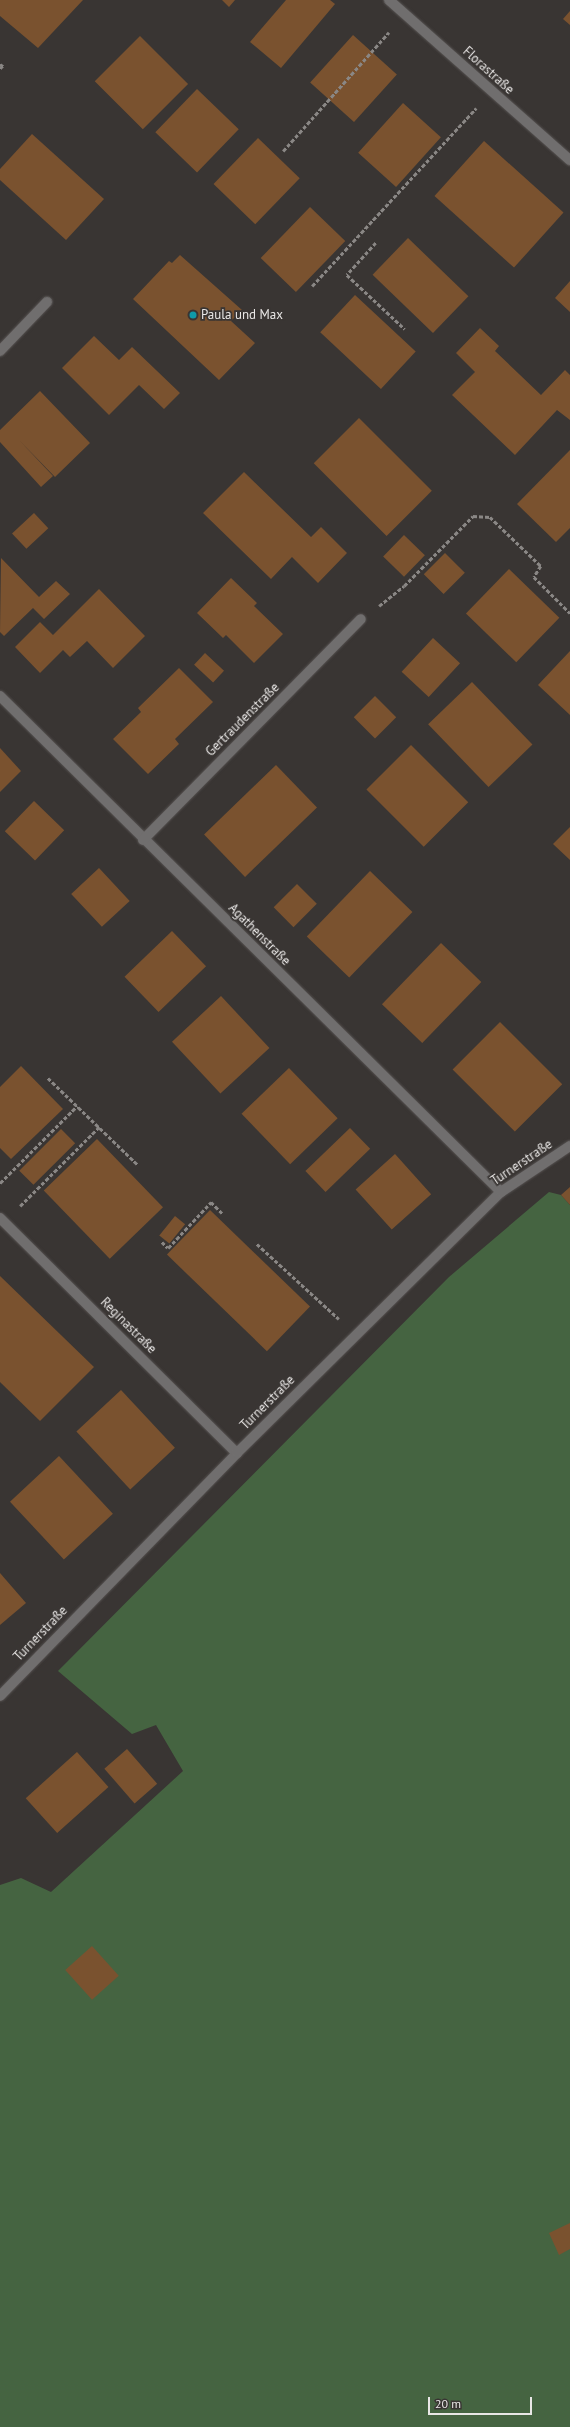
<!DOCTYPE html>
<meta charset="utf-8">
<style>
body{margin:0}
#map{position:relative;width:570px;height:2427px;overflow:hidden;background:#393533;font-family:"PT Sans",sans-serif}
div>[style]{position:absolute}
.green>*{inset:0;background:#456441}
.building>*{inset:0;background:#7a522f;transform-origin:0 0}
.path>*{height:2.5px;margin-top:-1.25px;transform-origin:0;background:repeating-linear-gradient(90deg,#8a8785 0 4px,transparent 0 6px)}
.roads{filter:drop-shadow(0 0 1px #555150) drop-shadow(0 0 1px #555150)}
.minor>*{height:10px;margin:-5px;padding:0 5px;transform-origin:5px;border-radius:5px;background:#706e6e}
.dots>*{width:11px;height:11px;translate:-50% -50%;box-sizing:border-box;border:2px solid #393533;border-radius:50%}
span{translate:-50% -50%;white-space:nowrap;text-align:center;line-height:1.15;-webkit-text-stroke:3.5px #393533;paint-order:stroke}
.street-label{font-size:13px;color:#e9e7e6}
.poi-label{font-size:13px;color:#e9e7e6}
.left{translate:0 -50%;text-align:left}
.scale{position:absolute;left:428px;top:2397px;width:104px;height:18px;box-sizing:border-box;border:2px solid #e9e7e6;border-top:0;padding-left:5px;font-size:12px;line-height:14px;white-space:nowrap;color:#e9e7e6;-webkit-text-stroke:3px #393533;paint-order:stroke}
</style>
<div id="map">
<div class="green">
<i style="clip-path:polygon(549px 1192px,561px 1195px,570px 1205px,570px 2427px,0 2427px,0 1885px,21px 1878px,51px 1892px,183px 1771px,156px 1725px,132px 1734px,58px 1671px,449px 1277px)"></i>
</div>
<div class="building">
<i style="clip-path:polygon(0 0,83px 0,38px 48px,0 16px)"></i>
<i style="clip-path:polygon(222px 0,235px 0,229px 7px)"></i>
<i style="clip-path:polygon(286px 0,330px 0,335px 4px,281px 68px,250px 42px)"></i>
<i style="clip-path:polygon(570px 11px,570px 25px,563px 19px)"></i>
<i style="left:353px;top:35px;width:59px;height:64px;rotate:42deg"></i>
<i style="left:140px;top:36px;width:68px;height:64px;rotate:45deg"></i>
<i style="left:197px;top:89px;width:58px;height:60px;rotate:44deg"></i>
<i style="left:403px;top:103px;width:51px;height:67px;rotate:42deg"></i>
<i style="clip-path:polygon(32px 134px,104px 199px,66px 240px,0 180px,0 169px)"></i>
<i style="left:258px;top:138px;width:58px;height:64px;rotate:44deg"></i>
<i style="left:484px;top:141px;width:107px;height:74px;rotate:42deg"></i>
<i style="left:310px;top:207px;width:49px;height:71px;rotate:44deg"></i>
<i style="left:408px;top:238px;width:84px;height:51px;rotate:44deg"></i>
<i style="clip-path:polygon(180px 255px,242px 310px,231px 321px,255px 343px,219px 380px,133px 299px,169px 261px,172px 263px)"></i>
<i style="clip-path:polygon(570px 281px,570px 312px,555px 298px)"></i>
<i style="left:355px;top:295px;width:83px;height:51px;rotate:43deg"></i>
<i style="clip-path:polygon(480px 328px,499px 346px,495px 351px,541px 395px,565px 370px,570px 375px,570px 420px,557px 410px,515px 455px,452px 395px,475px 372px,456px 353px)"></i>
<i style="clip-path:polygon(94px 336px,119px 360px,132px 347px,180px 393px,164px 409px,139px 385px,109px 415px,62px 368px)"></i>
<i style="clip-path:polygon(40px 391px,90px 443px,55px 477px,19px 440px,53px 476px,41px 487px,0 442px,0 430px)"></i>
<i style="left:359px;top:418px;width:103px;height:64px;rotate:45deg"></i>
<i style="clip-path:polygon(570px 450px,570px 528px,556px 542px,517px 504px)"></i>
<i style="clip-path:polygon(244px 472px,311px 537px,321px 527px,347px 553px,318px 583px,292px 557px,271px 579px,203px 513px)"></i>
<i style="left:34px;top:513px;width:21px;height:30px;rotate:47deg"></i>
<i style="left:404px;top:535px;width:29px;height:30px;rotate:44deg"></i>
<i style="left:445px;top:553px;width:28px;height:30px;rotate:45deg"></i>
<i style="clip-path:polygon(1px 558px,39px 597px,56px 581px,70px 594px,44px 619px,33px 608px,4px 636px,0 632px)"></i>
<i style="left:509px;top:569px;width:70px;height:62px;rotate:44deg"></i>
<i style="clip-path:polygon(231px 578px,257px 603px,254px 606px,283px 634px,254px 663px,226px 635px,223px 638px,197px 613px)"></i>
<i style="clip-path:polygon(99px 589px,145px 636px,113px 668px,87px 641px,70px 657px,63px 650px,40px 673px,15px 647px,40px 622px,53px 635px)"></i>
<i style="left:433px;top:638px;width:37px;height:46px;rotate:43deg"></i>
<i style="clip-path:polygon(570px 651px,570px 715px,538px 685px)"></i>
<i style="left:205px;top:653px;width:26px;height:16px;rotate:43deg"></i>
<i style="clip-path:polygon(179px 668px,213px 702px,175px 739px,179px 744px,148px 774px,113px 739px,141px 712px,138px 708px)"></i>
<i style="left:472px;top:682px;width:87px;height:61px;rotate:46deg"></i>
<i style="left:375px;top:696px;width:30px;height:30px;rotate:45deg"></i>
<i style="left:411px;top:745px;width:81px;height:63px;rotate:45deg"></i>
<i style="clip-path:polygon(0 748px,21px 771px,0 792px)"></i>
<i style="left:276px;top:765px;width:59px;height:100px;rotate:46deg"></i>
<i style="left:34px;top:801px;width:42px;height:42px;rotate:44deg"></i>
<i style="clip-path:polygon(570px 827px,570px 860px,553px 844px)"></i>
<i style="left:99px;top:868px;width:45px;height:38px;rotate:47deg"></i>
<i style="left:370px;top:871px;width:59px;height:91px;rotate:44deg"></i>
<i style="left:297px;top:884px;width:28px;height:33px;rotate:45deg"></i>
<i style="left:172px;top:931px;width:49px;height:66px;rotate:46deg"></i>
<i style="left:441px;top:943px;width:56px;height:85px;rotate:44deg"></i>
<i style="left:221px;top:996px;width:71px;height:67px;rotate:47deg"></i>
<i style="left:500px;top:1022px;width:88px;height:67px;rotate:45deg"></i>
<i style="clip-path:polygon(21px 1066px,63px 1109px,11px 1159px,0 1148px,0 1087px)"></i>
<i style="left:289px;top:1068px;width:70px;height:66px;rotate:46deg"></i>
<i style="left:350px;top:1128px;width:29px;height:62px;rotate:46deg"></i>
<i style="left:61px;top:1129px;width:20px;height:59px;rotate:45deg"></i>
<i style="left:97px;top:1139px;width:95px;height:74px;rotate:46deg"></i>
<i style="left:395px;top:1154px;width:54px;height:53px;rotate:48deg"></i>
<i style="clip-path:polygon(570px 1187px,570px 1205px,561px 1195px)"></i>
<i style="left:210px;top:1210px;width:139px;height:62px;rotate:44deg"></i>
<i style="left:175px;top:1216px;width:13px;height:25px;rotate:39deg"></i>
<i style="clip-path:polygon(0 1276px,94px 1367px,40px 1421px,0 1382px)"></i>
<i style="left:121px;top:1390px;width:79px;height:61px;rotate:47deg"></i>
<i style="left:59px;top:1456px;width:79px;height:67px;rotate:47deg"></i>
<i style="clip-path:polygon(0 1573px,26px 1603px,0 1625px)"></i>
<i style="left:127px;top:1749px;width:46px;height:30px;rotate:49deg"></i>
<i style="left:77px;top:1752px;width:47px;height:69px;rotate:48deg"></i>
<i style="left:92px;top:1946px;width:40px;height:36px;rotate:48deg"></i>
<i style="clip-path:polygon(570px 2223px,570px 2249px,559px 2255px,549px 2233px)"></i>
</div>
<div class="path">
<i style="left:0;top:64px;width:4px;rotate:34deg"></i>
<i style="left:3px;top:66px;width:4px;rotate:135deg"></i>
<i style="left:283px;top:151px;width:159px;rotate:-48.3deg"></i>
<i style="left:376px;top:243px;width:43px;rotate:132.2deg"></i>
<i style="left:347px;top:275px;width:79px;rotate:43deg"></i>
<i style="left:312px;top:286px;width:242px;rotate:-47.3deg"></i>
<i style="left:379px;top:606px;width:32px;rotate:-39deg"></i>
<i style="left:404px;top:586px;width:98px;rotate:-45.4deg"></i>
<i style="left:473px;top:516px;width:17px;rotate:3deg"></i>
<i style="left:490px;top:517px;width:71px;rotate:43.9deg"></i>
<i style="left:541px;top:566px;width:13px;rotate:122deg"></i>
<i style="left:534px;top:577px;width:51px;rotate:45deg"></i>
<i style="left:48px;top:1078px;width:125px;rotate:44deg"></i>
<i style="left:0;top:1183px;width:109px;rotate:-45deg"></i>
<i style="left:20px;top:1206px;width:112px;rotate:-45deg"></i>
<i style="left:162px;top:1242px;width:8px;rotate:45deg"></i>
<i style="left:168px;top:1248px;width:63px;rotate:-46.9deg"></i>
<i style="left:211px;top:1202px;width:16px;rotate:45deg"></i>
<i style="left:257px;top:1244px;width:111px;rotate:42.4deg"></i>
</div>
<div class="roads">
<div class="minor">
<i style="left:389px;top:0;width:242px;rotate:41.5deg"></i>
<i style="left:0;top:351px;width:68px;rotate:-46.2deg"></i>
<i style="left:0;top:696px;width:705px;rotate:44.71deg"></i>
<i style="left:143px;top:840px;width:310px;rotate:-45.4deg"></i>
<i style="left:0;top:1218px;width:334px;rotate:44.8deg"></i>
<i style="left:0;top:1696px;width:339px;rotate:-45.7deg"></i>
<i style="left:237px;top:1453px;width:371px;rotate:-44.7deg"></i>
<i style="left:501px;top:1192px;width:83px;rotate:-33.7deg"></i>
</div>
</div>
<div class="dots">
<i style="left:193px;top:315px;background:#0f9aa8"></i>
</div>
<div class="street-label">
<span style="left:488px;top:71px;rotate:42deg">Florastraße</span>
<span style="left:243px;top:720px;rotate:-45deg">Gertraudenstraße</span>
<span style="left:259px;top:935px;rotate:45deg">Agathenstraße</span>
<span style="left:522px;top:1163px;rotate:-34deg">Turnerstraße</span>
<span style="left:128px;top:1326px;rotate:45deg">Reginastraße</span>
<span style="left:268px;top:1403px;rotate:-45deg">Turnerstraße</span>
<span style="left:41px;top:1634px;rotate:-46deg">Turnerstraße</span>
</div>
<div class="poi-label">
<span class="left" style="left:201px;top:315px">Paula und Max</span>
</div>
<div class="scale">20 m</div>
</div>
